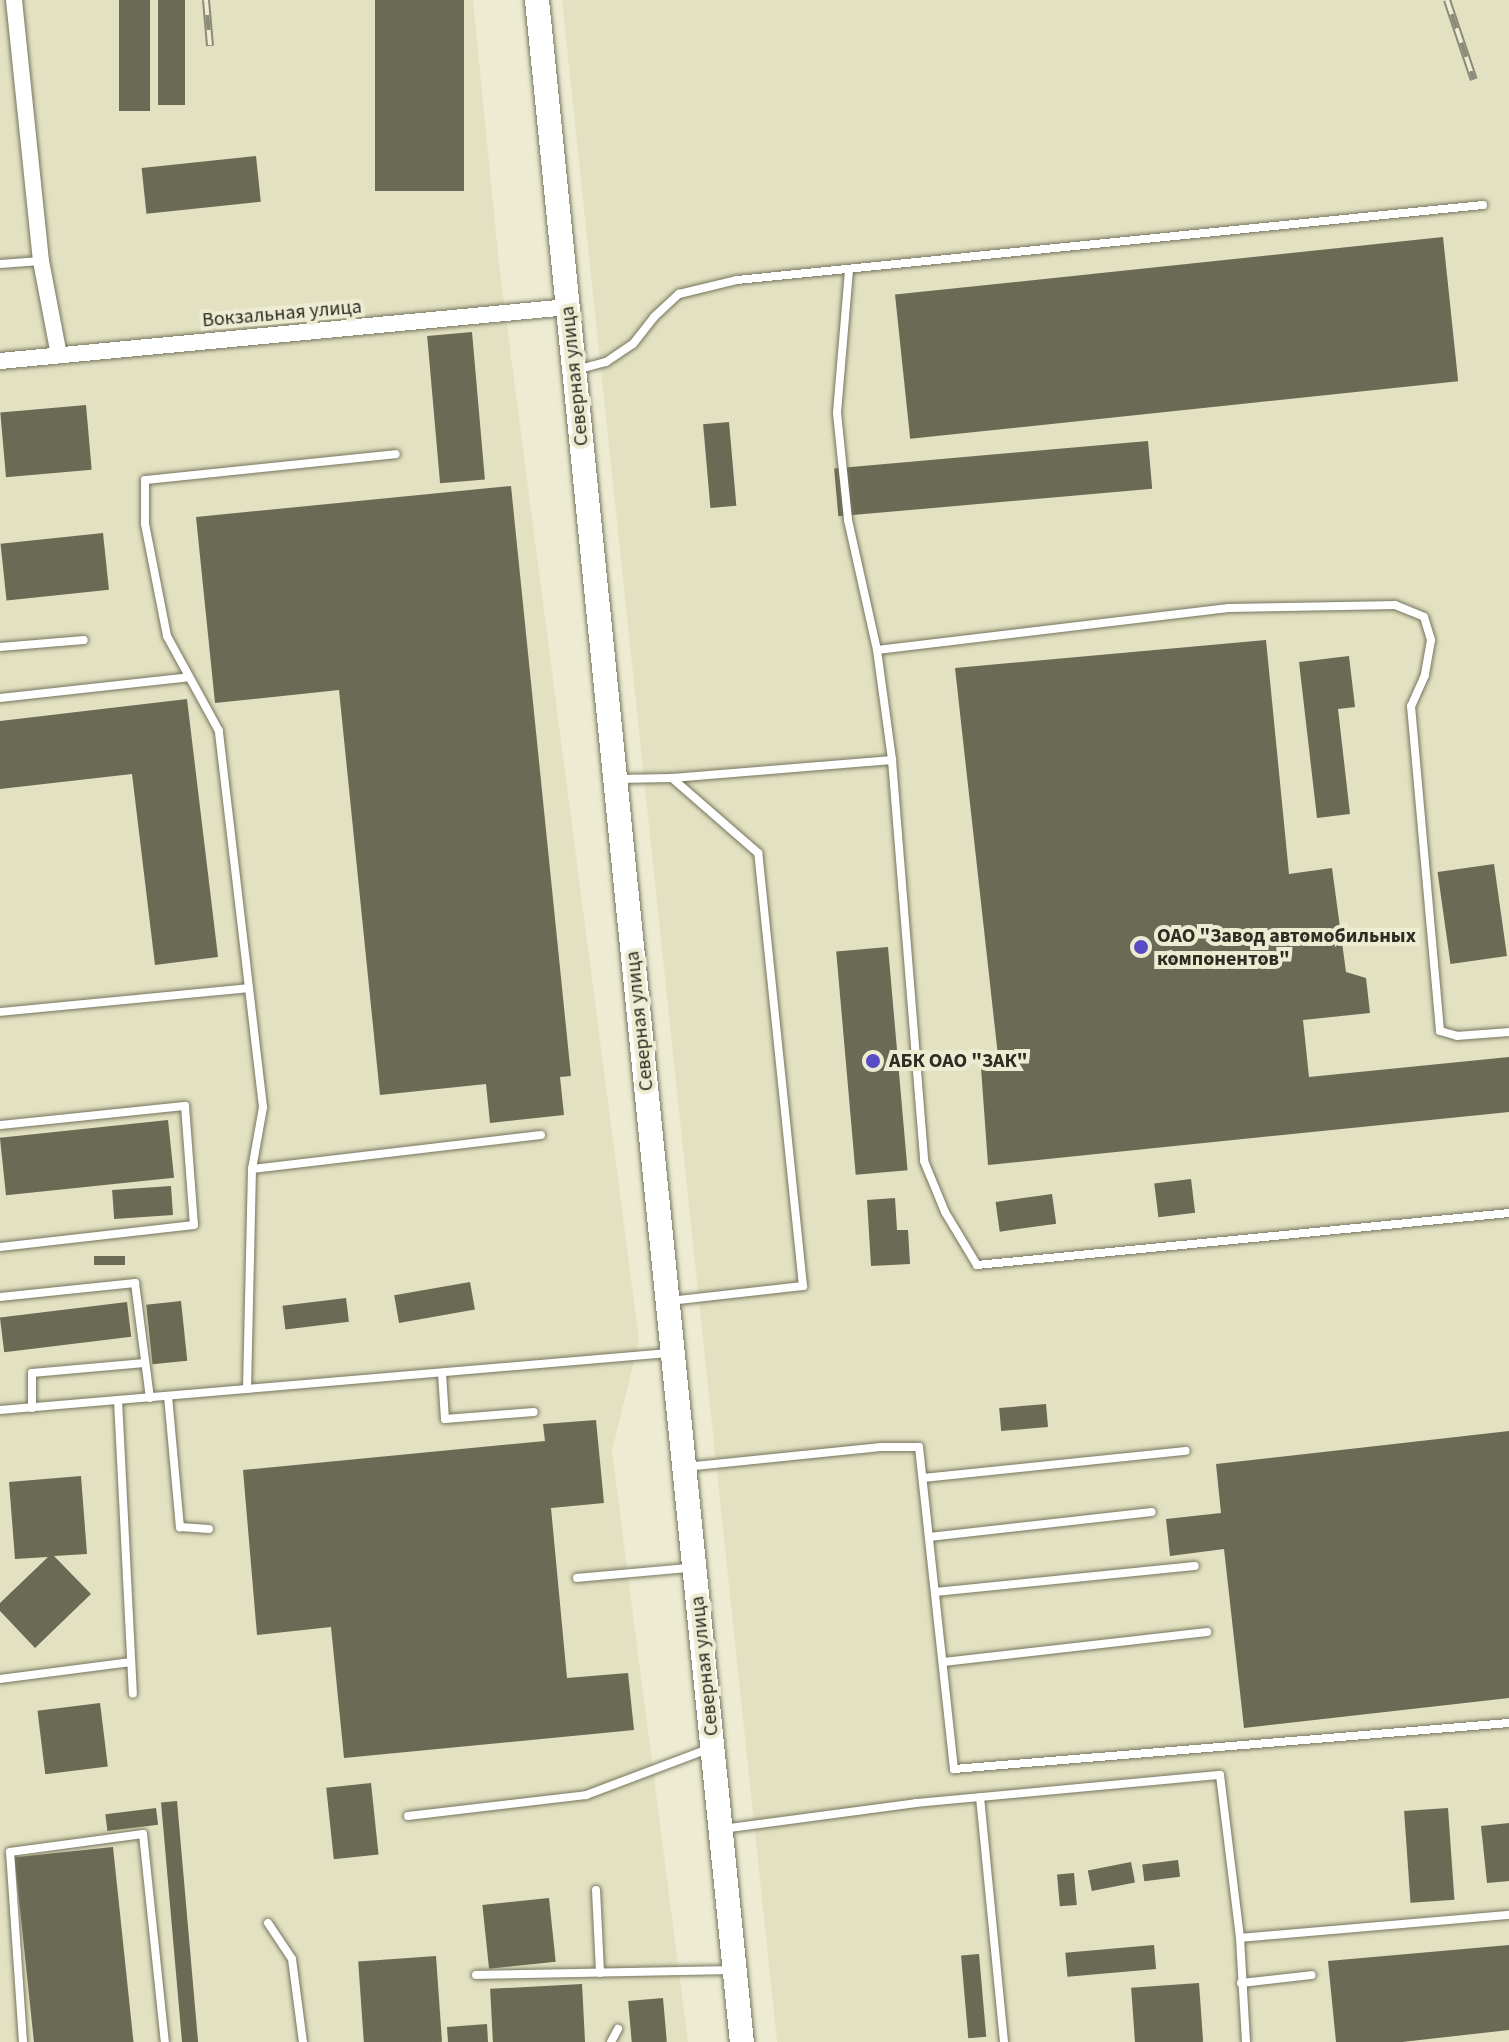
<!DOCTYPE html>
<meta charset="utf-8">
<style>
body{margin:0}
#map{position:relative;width:1509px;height:2042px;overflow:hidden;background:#edecd3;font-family:"Source Sans 3",sans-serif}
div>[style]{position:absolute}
.built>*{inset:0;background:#e2e1c1}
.building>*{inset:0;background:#6b6a54;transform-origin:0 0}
.roads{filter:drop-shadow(0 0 2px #76755e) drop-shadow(0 0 2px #76755e)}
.lane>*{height:8px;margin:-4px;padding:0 4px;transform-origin:4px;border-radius:4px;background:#fff}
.street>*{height:16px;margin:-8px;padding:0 8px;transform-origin:8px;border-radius:8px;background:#fff}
.secondary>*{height:24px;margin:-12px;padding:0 12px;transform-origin:12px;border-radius:12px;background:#fff}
.rail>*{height:8px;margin-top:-4px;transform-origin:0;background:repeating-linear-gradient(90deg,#edecd3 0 15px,#8c8b7a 0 30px);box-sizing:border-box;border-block:2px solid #8c8b7a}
.dots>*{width:22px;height:22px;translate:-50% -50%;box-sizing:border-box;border:4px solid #edecd3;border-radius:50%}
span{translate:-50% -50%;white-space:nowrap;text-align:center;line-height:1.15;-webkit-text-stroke:8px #edecd3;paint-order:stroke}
.street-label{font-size:20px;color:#2d2d23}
.poi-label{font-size:20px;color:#2d2d23;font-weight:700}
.left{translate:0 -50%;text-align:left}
</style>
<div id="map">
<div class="built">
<i style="clip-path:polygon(0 0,473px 0,499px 264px,639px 1340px,612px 1451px,688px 2042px,0 2042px)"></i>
<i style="clip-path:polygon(562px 0,1509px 0,1509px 2042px,777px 2042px)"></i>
</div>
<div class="building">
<i style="left:119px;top:0;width:31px;height:111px"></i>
<i style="left:158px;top:0;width:27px;height:105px"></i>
<i style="left:375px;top:0;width:89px;height:191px"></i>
<i style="left:256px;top:156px;width:46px;height:115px;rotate:84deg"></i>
<i style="left:1443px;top:237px;width:145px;height:551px;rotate:84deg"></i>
<i style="left:472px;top:332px;width:148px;height:45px;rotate:85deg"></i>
<i style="left:86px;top:405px;width:65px;height:86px;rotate:85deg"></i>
<i style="left:729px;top:422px;width:84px;height:26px;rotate:85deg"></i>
<i style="left:1148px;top:441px;width:48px;height:315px;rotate:85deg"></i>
<i style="clip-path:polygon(511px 486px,571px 1076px,560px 1077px,564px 1115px,490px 1123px,486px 1084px,380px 1095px,339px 690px,215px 703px,196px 517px)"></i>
<i style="left:103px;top:533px;width:57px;height:103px;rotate:84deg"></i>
<i style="clip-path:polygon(1266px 640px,1289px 874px,1332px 868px,1346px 972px,1366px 978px,1370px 1013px,1303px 1020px,1309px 1077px,1509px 1057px,1509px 1112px,988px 1165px,981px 1068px,999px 1065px,955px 668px)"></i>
<i style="clip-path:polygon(1349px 656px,1355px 707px,1338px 709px,1350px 814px,1317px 818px,1299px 662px)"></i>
<i style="clip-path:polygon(187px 699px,218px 957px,155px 965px,132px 774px,0 789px,0 721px)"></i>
<i style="left:1494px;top:864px;width:93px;height:57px;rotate:82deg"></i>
<i style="left:888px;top:947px;width:224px;height:52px;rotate:85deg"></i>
<i style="left:168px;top:1120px;width:58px;height:169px;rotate:84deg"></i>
<i style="left:1191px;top:1179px;width:34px;height:37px;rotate:83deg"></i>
<i style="left:171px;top:1186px;width:29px;height:59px;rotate:86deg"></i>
<i style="left:1052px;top:1194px;width:30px;height:57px;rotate:82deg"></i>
<i style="clip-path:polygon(895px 1198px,897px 1230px,908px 1230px,910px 1264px,871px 1266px,867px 1200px)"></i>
<i style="left:125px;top:1256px;width:9px;height:31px;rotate:90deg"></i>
<i style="left:470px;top:1282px;width:28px;height:77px;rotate:80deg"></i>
<i style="left:346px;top:1298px;width:24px;height:64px;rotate:83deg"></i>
<i style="left:181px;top:1301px;width:60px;height:35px;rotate:84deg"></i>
<i style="left:127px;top:1302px;width:35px;height:128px;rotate:83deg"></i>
<i style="left:1046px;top:1404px;width:23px;height:47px;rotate:85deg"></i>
<i style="clip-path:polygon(596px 1420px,604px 1503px,551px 1508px,567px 1678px,628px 1673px,634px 1730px,344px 1758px,331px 1627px,257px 1635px,243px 1470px,545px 1441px,543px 1424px)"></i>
<i style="clip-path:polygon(1509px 1431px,1509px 1698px,1244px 1728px,1224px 1549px,1170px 1556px,1166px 1519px,1221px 1513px,1216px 1464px)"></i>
<i style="clip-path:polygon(81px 1476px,87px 1554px,54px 1556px,91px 1594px,35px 1648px,0 1611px,0 1603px,48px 1557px,15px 1559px,9px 1482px)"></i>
<i style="left:100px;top:1703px;width:64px;height:63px;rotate:83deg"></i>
<i style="left:371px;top:1783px;width:72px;height:45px;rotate:84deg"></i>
<i style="left:177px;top:1801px;width:242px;height:16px;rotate:85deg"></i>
<i style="left:156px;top:1808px;width:17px;height:51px;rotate:83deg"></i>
<i style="left:1448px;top:1808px;width:92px;height:44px;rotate:86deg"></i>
<i style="clip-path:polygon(1509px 1823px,1509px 1881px,1487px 1883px,1481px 1826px)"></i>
<i style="left:113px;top:1847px;width:196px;height:99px;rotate:84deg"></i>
<i style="left:1178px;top:1860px;width:17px;height:36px;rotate:83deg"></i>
<i style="left:1131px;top:1862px;width:21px;height:44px;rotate:79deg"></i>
<i style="left:1074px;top:1873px;width:32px;height:17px;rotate:85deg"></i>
<i style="left:549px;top:1898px;width:64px;height:67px;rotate:84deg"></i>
<i style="left:1154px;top:1945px;width:24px;height:89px;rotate:85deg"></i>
<i style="clip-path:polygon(1509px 1945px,1509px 2030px,1402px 2042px,1336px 2042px,1328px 1961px)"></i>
<i style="left:979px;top:1954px;width:83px;height:18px;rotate:85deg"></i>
<i style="left:436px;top:1956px;width:86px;height:78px;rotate:86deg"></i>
<i style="left:1199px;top:1983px;width:59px;height:68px;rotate:86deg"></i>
<i style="left:582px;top:1984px;width:58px;height:92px;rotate:87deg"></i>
<i style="left:663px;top:1998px;width:44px;height:35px;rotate:85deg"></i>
<i style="clip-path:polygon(487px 2024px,488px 2042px,448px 2042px,447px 2027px)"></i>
</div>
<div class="roads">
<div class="lane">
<i style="left:0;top:264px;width:41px;rotate:-4.2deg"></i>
<i style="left:849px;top:270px;width:144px;rotate:94.8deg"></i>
<i style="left:837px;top:413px;width:108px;rotate:84.1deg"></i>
<i style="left:848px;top:520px;width:133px;rotate:77.4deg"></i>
<i style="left:877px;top:650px;width:111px;rotate:82.2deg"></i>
<i style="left:892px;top:760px;width:402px;rotate:85.4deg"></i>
<i style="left:924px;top:1161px;width:55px;rotate:67.6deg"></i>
<i style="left:945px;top:1212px;width:62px;rotate:58.9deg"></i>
<i style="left:977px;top:1265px;width:535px;rotate:-5.58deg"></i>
<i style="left:576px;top:370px;width:31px;rotate:-15deg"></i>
<i style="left:606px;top:362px;width:32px;rotate:-34deg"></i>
<i style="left:633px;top:344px;width:34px;rotate:-52deg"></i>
<i style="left:654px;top:317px;width:34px;rotate:-43deg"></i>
<i style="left:679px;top:294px;width:60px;rotate:-13.6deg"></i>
<i style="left:737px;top:280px;width:750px;rotate:-5.74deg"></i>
<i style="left:0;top:647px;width:84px;rotate:-4.8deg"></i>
<i style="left:877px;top:650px;width:354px;rotate:-6.8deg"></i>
<i style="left:1229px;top:608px;width:166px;rotate:-1deg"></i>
<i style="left:1395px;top:605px;width:31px;rotate:22deg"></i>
<i style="left:1424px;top:617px;width:24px;rotate:73deg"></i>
<i style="left:1431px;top:640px;width:36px;rotate:100deg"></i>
<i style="left:1425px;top:675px;width:34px;rotate:114deg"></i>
<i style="left:1411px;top:706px;width:326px;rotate:84.9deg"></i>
<i style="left:1440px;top:1031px;width:18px;rotate:16deg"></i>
<i style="left:1457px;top:1036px;width:52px;rotate:-4.4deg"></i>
<i style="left:0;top:698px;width:190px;rotate:-6.3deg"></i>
<i style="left:617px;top:779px;width:55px;rotate:-1deg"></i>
<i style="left:672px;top:778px;width:221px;rotate:-4.7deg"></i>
<i style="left:0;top:1012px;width:250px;rotate:-5.5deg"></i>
<i style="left:0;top:1125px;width:186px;rotate:-5.9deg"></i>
<i style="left:185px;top:1106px;width:119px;rotate:85.7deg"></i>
<i style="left:194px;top:1225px;width:195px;rotate:173.5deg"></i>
<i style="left:252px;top:1169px;width:63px;rotate:-79.9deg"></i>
<i style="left:263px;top:1107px;width:379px;rotate:-96.7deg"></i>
<i style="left:219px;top:731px;width:108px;rotate:-118.7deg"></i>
<i style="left:167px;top:636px;width:114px;rotate:-101.1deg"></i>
<i style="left:145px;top:524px;width:44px;rotate:-90deg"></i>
<i style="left:145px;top:480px;width:252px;rotate:-5.9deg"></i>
<i style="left:0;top:1297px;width:136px;rotate:-5.9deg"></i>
<i style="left:135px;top:1283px;width:116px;rotate:82.6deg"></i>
<i style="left:669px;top:1301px;width:135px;rotate:-6.4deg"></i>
<i style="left:803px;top:1286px;width:435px;rotate:-95.9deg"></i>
<i style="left:758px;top:853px;width:114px;rotate:-138.9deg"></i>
<i style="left:442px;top:1373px;width:46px;rotate:86.3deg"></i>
<i style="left:445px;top:1419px;width:89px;rotate:-4.5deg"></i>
<i style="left:247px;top:1389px;width:220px;rotate:-88.7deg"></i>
<i style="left:252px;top:1169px;width:291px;rotate:-6.7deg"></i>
<i style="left:168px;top:1396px;width:132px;rotate:84.8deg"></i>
<i style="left:180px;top:1527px;width:29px;rotate:4deg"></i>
<i style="left:118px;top:1400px;width:294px;rotate:87.1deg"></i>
<i style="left:32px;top:1408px;width:35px;rotate:-90deg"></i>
<i style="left:32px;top:1373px;width:113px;rotate:-5.1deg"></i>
<i style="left:0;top:1410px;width:671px;rotate:-4.87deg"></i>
<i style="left:685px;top:1467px;width:197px;rotate:-5.8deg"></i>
<i style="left:881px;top:1447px;width:38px"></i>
<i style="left:919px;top:1447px;width:324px;rotate:83.8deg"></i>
<i style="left:954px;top:1769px;width:557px;rotate:-4.74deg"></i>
<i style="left:923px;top:1478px;width:264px;rotate:-5.9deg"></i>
<i style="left:929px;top:1537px;width:224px;rotate:-6.4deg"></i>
<i style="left:577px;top:1578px;width:113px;rotate:-5.1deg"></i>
<i style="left:935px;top:1592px;width:261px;rotate:-5.7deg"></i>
<i style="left:943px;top:1662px;width:266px;rotate:-6.5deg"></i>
<i style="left:0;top:1679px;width:132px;rotate:-7.4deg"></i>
<i style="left:980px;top:1797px;width:246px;rotate:84.4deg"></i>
<i style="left:408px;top:1816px;width:179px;rotate:-6.7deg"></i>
<i style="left:586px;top:1795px;width:130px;rotate:-20.7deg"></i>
<i style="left:722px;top:1829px;width:196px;rotate:-7.6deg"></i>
<i style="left:916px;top:1803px;width:305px;rotate:-5.3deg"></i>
<i style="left:1220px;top:1775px;width:164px;rotate:83deg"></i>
<i style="left:1240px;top:1938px;width:104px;rotate:86.7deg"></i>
<i style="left:596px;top:1890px;width:83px;rotate:87.2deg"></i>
<i style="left:268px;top:1923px;width:43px;rotate:56.3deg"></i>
<i style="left:292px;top:1959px;width:84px;rotate:82.5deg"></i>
<i style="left:1240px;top:1938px;width:270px;rotate:-4.9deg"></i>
<i style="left:476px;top:1975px;width:254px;rotate:-1.1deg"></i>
<i style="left:1241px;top:1983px;width:71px;rotate:-6.4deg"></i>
<i style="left:23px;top:2042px;width:190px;rotate:-93.9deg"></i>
<i style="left:10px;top:1852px;width:134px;rotate:-7.7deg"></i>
<i style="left:143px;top:1834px;width:209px;rotate:84deg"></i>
<i style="left:611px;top:2042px;width:15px;rotate:-62deg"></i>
</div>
<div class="street">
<i style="left:14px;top:0;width:262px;rotate:84.1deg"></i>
<i style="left:41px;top:261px;width:96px;rotate:79.2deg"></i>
<i style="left:0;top:361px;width:571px;rotate:-5.43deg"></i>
</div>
<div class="secondary">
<i style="left:537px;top:0;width:2052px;rotate:84.27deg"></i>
</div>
</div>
<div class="rail">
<i style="left:206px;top:0;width:46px;rotate:85deg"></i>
<i style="left:1447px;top:0;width:84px;rotate:71.4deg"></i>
</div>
<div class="dots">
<i style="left:1141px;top:947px;background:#574cc4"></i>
<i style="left:873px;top:1061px;background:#574cc4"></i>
</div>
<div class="street-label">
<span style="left:282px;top:314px;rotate:-5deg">Вокзальная улица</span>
<span style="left:575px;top:376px;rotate:-96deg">Северная улица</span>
<span style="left:640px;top:1021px;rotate:-96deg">Северная улица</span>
<span style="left:705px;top:1666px;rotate:-96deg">Северная улица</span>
</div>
<div class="poi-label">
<span class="left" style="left:1157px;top:948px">ОАО "Завод автомобильных<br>компонентов"</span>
<span class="left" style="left:889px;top:1061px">АБК ОАО "ЗАК"</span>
</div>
</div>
